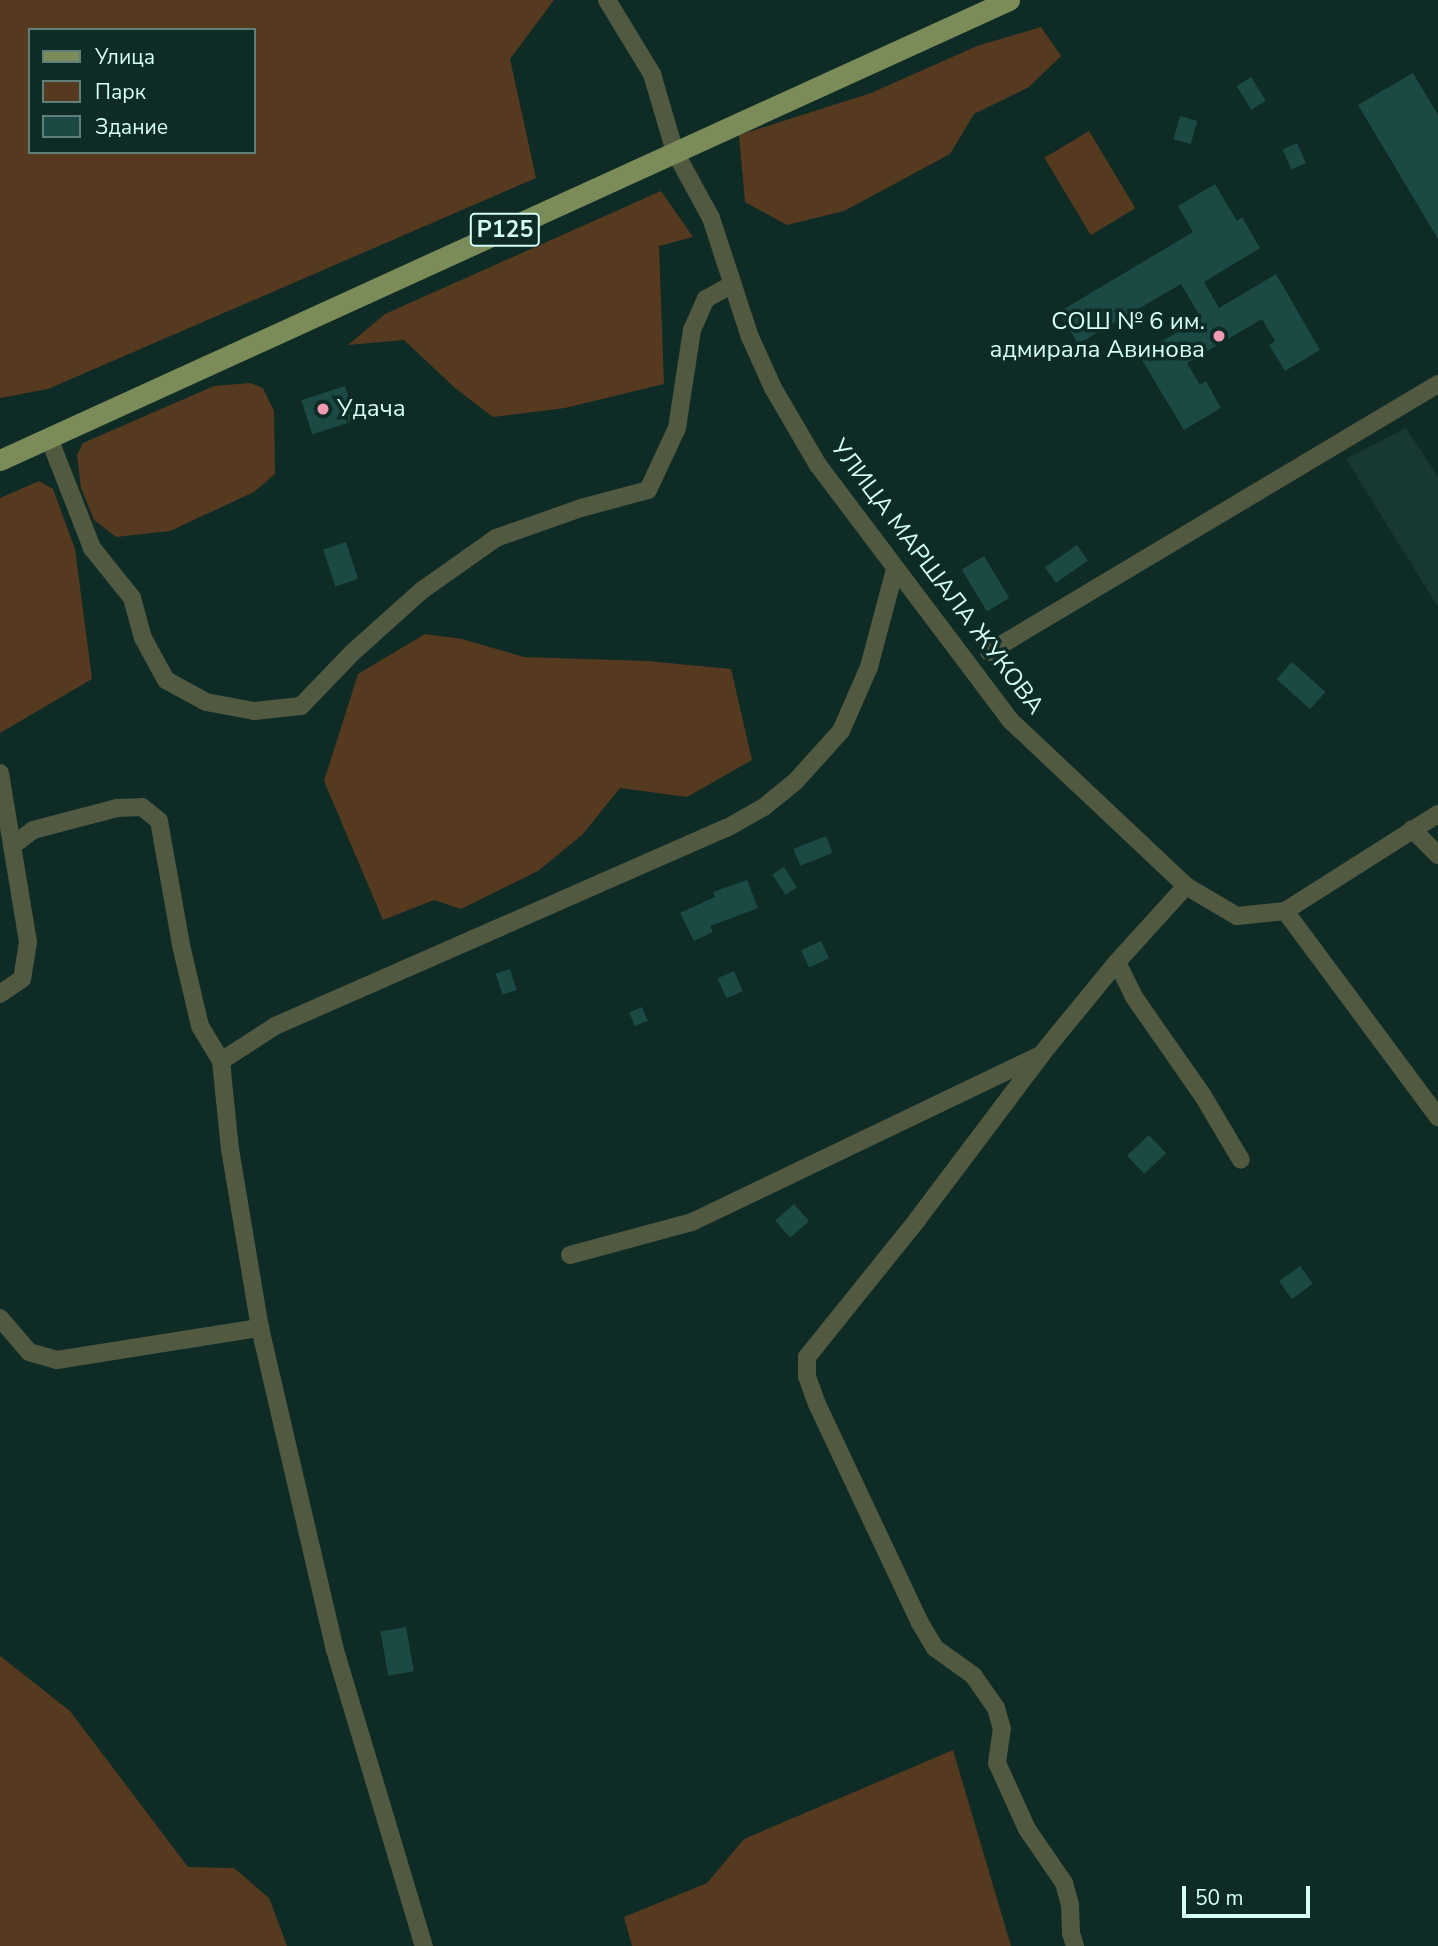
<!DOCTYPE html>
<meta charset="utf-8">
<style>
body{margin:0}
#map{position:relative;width:1438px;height:1946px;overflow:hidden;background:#0e2b26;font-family:"Nunito Sans",sans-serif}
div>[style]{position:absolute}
.built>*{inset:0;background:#183834}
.green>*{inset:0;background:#563a20;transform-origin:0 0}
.building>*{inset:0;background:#1b4a44;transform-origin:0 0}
.minor>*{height:18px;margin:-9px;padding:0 9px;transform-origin:9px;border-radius:9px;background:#515941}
.major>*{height:21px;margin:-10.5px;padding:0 10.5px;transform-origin:10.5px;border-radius:10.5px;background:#7c8c59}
.dots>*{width:19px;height:19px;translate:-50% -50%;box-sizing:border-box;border:4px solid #0e2b26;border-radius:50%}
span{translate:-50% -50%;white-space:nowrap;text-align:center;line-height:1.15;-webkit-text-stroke:7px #0e2b26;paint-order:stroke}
.shield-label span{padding:2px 5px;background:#0e2b26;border:2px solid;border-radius:5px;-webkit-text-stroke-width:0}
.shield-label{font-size:23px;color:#d5fef7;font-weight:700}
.poi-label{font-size:24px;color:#d5fef7}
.right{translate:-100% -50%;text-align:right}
.left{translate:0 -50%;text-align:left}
.street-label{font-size:24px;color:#d5fef7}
.legend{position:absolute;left:28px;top:28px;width:228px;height:126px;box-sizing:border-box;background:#0e2b26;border:2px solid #5e7f7a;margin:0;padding:9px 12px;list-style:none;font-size:21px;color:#d5fef7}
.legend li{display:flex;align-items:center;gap:14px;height:35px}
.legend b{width:35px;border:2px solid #5e7f7a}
.scale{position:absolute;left:1182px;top:1886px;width:128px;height:32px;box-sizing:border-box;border:4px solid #d5fef7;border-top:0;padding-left:9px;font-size:21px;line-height:24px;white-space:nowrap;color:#d5fef7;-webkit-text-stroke:5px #0e2b26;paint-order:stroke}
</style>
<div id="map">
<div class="built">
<i style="clip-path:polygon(1406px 428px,1438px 476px,1438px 607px,1346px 459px)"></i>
</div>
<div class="green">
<i style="clip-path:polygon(evenodd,0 0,554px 0,510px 59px,536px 178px,48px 389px,0 398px,0 0,30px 30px,254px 30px,254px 152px,30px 152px,30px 30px)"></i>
<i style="clip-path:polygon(1041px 27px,1061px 56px,1029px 87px,974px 114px,950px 154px,844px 211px,787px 225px,745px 202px,739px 135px,871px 93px,977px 46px)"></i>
<i style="left:1089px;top:131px;width:90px;height:52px;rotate:59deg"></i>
<i style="clip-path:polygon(661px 191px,693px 237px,659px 246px,664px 384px,565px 408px,493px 417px,455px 388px,404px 340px,348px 345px,385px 314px)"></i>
<i style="clip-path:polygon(250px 383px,263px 388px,274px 411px,275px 474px,254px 492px,170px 531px,116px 537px,94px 520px,81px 488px,77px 455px,83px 443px,214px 386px)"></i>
<i style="clip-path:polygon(39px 481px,53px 489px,75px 549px,92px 679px,0 733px,0 498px)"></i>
<i style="clip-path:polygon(425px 634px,462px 639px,524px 657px,647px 661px,731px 669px,752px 760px,687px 797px,620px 788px,582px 835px,538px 871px,461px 909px,434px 900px,383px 920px,324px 781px,358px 674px)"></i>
<i style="clip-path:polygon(0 1656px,70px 1711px,188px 1867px,234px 1868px,269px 1898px,287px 1946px,0 1946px)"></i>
<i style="clip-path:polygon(953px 1750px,1011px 1946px,632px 1946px,624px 1917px,707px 1883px,744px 1839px)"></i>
</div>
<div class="building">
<i style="clip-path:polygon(1413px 73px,1438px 115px,1438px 239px,1358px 105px)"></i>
<i style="left:1251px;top:77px;width:28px;height:17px;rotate:58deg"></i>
<i style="left:1180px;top:116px;width:18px;height:24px;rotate:16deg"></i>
<i style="left:1297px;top:143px;width:22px;height:16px;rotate:66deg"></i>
<i style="clip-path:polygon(1215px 184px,1237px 221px,1242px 217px,1260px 248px,1204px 282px,1219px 308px,1276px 274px,1320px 350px,1285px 371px,1269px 345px,1275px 341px,1262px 319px,1187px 363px,1200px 385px,1206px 381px,1221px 408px,1184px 430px,1139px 355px,1201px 318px,1181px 284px,1078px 344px,1059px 312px,1193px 232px,1178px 206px)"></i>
<i style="left:345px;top:386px;width:36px;height:46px;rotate:72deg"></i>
<i style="left:346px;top:542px;width:39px;height:24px;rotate:72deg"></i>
<i style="left:1077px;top:545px;width:19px;height:39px;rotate:55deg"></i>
<i style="left:984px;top:556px;width:49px;height:26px;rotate:59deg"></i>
<i style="left:1292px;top:662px;width:45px;height:23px;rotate:42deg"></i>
<i style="left:826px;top:836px;width:18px;height:35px;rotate:68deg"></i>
<i style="left:784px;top:867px;width:24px;height:14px;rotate:57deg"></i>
<i style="clip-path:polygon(747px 880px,758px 908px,710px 926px,713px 932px,694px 941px,680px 913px,715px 897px,713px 892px)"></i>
<i style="left:821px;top:941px;width:19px;height:22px;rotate:65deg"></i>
<i style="left:510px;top:969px;width:22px;height:15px;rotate:72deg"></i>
<i style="left:734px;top:971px;width:22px;height:18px;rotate:66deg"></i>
<i style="left:642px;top:1007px;width:15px;height:14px;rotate:67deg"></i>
<i style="left:1149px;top:1135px;width:25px;height:30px;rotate:47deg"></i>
<i style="left:794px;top:1204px;width:23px;height:25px;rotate:49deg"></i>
<i style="left:1300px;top:1266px;width:22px;height:26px;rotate:54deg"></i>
<i style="left:406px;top:1627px;width:45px;height:26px;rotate:80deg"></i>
</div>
<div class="minor">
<i style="left:607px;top:0;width:87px;rotate:58.7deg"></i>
<i style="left:652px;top:74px;width:81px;rotate:73.6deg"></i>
<i style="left:675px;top:152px;width:75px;rotate:61.4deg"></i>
<i style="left:711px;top:218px;width:125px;rotate:71.9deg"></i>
<i style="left:750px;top:337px;width:56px;rotate:65.7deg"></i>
<i style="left:773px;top:388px;width:89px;rotate:59.7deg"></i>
<i style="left:818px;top:465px;width:321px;rotate:53deg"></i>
<i style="left:1011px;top:721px;width:241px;rotate:43.3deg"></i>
<i style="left:1186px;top:886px;width:59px;rotate:30.5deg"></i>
<i style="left:1237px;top:916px;width:48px;rotate:-5.9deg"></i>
<i style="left:1285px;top:911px;width:181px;rotate:-32.4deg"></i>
<i style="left:49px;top:438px;width:118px;rotate:68.6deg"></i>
<i style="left:92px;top:548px;width:64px;rotate:51.3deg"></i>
<i style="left:132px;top:598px;width:41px;rotate:74.6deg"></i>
<i style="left:143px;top:638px;width:48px;rotate:61.3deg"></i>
<i style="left:166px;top:680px;width:46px;rotate:28.8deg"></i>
<i style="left:206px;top:702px;width:49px;rotate:10.6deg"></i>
<i style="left:254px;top:711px;width:47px;rotate:-6.1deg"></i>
<i style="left:301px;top:706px;width:74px;rotate:-46.1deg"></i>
<i style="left:352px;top:653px;width:93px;rotate:-41.9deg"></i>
<i style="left:421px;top:591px;width:92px;rotate:-35.2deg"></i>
<i style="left:496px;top:538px;width:90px;rotate:-19.4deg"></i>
<i style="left:581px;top:508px;width:69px;rotate:-15deg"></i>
<i style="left:648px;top:490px;width:68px;rotate:-64.9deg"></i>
<i style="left:677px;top:428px;width:99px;rotate:-81.3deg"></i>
<i style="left:692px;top:330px;width:34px;rotate:-66deg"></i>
<i style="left:706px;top:299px;width:29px;rotate:-29deg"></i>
<i style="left:989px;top:652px;width:523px;rotate:-30.83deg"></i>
<i style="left:0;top:773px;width:171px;rotate:80.6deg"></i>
<i style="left:28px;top:942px;width:37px;rotate:99deg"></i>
<i style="left:22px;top:979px;width:27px;rotate:146deg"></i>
<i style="left:1412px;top:829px;width:37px;rotate:45deg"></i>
<i style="left:12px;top:846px;width:26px;rotate:-37deg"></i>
<i style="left:33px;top:830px;width:87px;rotate:-14.7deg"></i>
<i style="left:117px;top:808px;width:25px;rotate:-2deg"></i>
<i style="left:142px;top:807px;width:22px;rotate:39deg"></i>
<i style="left:159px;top:821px;width:126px;rotate:79.9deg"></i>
<i style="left:181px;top:945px;width:83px;rotate:76.8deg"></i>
<i style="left:200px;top:1026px;width:41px;rotate:59deg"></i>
<i style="left:221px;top:1061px;width:88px;rotate:84.2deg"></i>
<i style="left:230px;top:1149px;width:181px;rotate:80.5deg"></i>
<i style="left:260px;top:1328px;width:331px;rotate:76.9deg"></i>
<i style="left:335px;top:1650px;width:309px;rotate:73.3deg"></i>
<i style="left:1285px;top:911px;width:257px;rotate:53.4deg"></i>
<i style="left:1117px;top:962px;width:39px;rotate:64deg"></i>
<i style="left:1134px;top:997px;width:121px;rotate:55.1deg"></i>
<i style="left:1203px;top:1096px;width:74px;rotate:59.3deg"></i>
<i style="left:221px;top:1061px;width:64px;rotate:-32.9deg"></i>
<i style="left:275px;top:1026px;width:493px;rotate:-23.7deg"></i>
<i style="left:727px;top:828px;width:43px;rotate:-29.6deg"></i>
<i style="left:764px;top:807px;width:38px;rotate:-39deg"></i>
<i style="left:794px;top:783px;width:70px;rotate:-47.9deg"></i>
<i style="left:841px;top:731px;width:70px;rotate:-66.4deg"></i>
<i style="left:869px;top:667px;width:101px;rotate:-75.1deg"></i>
<i style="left:570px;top:1255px;width:126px;rotate:-15.1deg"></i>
<i style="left:692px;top:1222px;width:385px;rotate:-25.6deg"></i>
<i style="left:0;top:1318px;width:45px;rotate:49.5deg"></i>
<i style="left:29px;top:1352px;width:29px;rotate:16deg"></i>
<i style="left:57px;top:1360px;width:206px;rotate:-9deg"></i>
<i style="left:1075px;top:1946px;width:14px;rotate:-107deg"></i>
<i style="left:1071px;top:1933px;width:28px;rotate:-92deg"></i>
<i style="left:1070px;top:1905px;width:23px;rotate:-105deg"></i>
<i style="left:1064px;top:1883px;width:65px;rotate:-124.4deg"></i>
<i style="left:1027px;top:1829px;width:72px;rotate:-114.4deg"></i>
<i style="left:997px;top:1763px;width:34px;rotate:-82deg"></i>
<i style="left:1002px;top:1729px;width:22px;rotate:-106deg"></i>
<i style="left:996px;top:1708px;width:39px;rotate:-125deg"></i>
<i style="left:974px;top:1676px;width:48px;rotate:-144.3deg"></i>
<i style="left:935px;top:1648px;width:29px;rotate:-121deg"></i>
<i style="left:920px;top:1623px;width:242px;rotate:-115.2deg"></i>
<i style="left:817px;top:1404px;width:29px;rotate:-110deg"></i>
<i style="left:807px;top:1377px;width:20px;rotate:-90deg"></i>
<i style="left:807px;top:1357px;width:176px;rotate:-51.2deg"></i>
<i style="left:917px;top:1220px;width:219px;rotate:-53deg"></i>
<i style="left:1049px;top:1045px;width:107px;rotate:-50.7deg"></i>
<i style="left:1117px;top:962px;width:103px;rotate:-47.8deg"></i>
</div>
<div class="major">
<i style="left:0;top:460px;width:1109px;rotate:-24.51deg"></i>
</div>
<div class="dots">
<i style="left:1219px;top:336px;background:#f19ab1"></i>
<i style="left:323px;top:409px;background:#f19ab1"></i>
</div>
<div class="shield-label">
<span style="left:505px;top:230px">Р125</span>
</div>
<div class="poi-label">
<span class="right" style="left:1205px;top:336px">СОШ № 6 им.<br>адмирала Авинова</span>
<span class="left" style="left:337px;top:409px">Удача</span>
</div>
<div class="street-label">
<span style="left:937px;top:577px;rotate:53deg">УЛИЦА МАРШАЛА ЖУКОВА</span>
</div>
<ul class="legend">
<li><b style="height:9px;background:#7c8c59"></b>Улица</li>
<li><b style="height:19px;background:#563a20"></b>Парк</li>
<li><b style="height:19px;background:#1b4a44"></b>Здание</li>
</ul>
<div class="scale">50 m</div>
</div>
